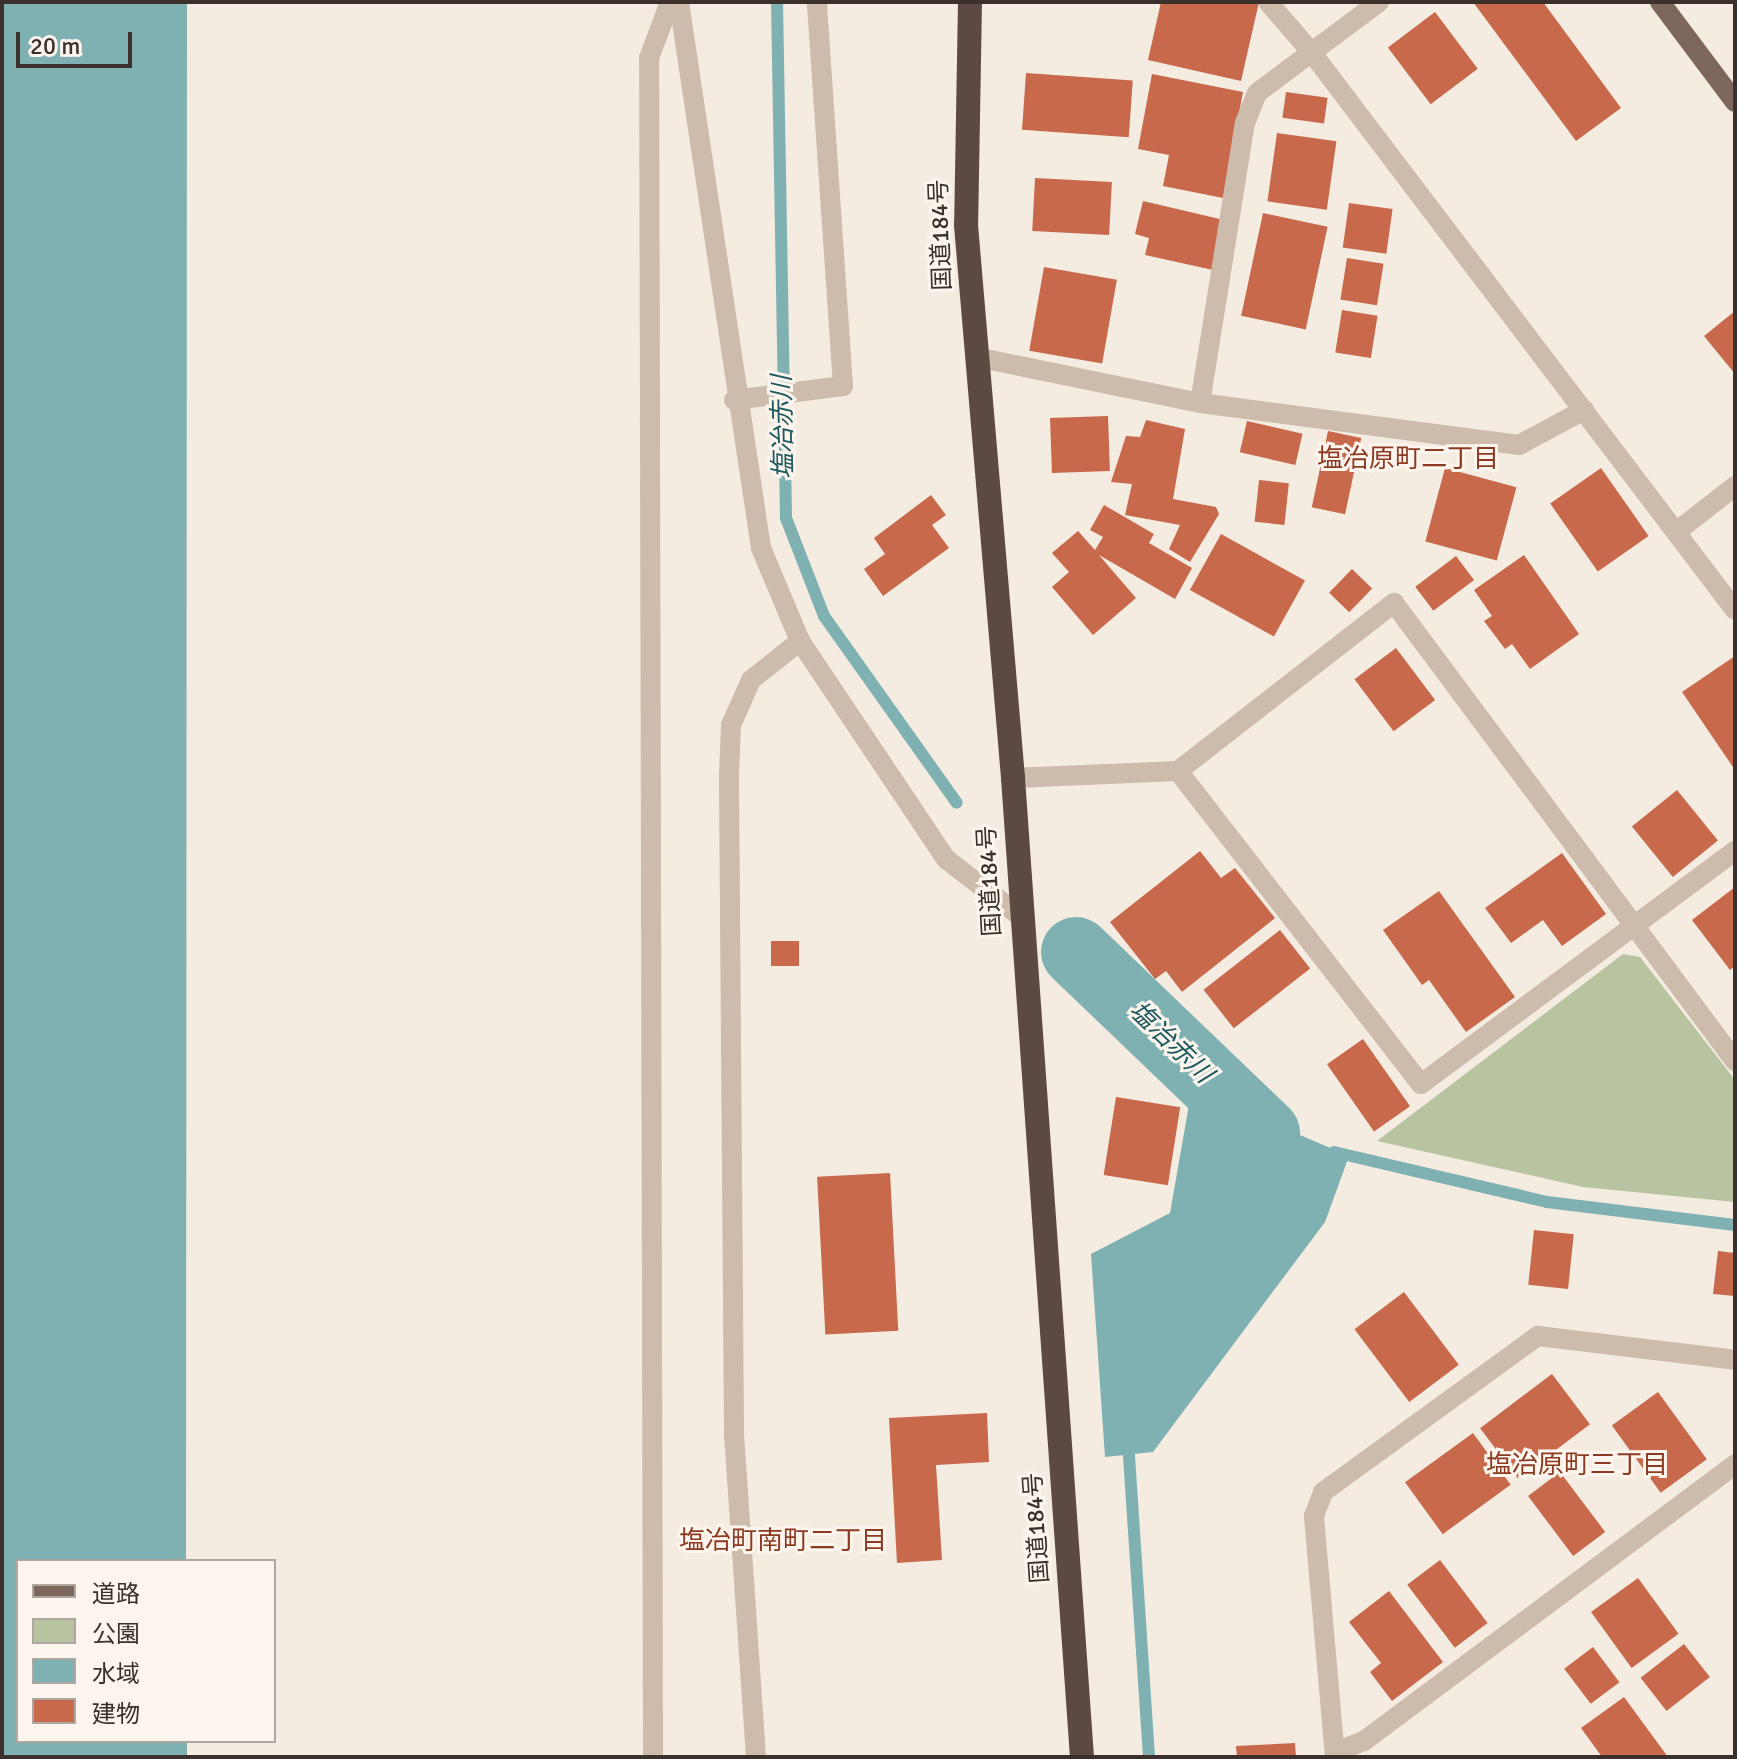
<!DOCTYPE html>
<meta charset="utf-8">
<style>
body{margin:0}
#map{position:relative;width:1737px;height:1759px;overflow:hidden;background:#f4ebe1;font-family:Signika,"Noto Sans JP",sans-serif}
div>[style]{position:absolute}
.green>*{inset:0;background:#b8c4a0}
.water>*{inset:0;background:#7fb0b2}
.stream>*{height:12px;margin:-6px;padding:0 6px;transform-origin:6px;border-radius:6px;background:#7fb0b2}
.river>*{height:70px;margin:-35px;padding:0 35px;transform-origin:35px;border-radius:35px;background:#7fb0b2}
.building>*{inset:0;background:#c8694b;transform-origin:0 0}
.minor>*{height:20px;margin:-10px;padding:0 10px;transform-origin:10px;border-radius:10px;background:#cdbbac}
.major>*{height:20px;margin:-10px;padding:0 10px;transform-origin:10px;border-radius:10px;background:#7d675c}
.highway>*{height:24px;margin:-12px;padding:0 12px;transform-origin:12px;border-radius:12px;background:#5c4a42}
span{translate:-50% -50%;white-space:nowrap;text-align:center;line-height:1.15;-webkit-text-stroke:6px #fbf5ee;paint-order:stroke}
.street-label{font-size:24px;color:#3b302b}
.water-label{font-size:26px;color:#1f5a5e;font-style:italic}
.neighbourhood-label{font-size:26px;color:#8c3b22}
.frame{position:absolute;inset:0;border:4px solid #3b302b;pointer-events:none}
.legend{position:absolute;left:16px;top:1559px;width:260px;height:184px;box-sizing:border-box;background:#fbf5ee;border:2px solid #aea6a0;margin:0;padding:10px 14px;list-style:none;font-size:24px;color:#3b302b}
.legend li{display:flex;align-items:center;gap:16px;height:40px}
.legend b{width:40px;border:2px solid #aea6a0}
.scale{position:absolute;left:16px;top:32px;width:116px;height:36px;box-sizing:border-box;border:4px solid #3b302b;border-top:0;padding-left:10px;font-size:24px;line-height:28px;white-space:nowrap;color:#3b302b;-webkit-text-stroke:6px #fbf5ee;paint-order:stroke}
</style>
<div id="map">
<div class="green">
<i style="clip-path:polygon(1623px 954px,1640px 957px,1735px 1080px,1735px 1202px,1583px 1187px,1377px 1141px)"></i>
</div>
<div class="water">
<i style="clip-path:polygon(2px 2px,187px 2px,186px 1561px,18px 1561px,18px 1741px,187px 1741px,187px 1757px,2px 1757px)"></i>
<i style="clip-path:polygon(1212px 1062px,1286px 1129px,1349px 1156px,1325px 1222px,1153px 1452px,1105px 1457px,1091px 1254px,1170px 1213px,1190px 1099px)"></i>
</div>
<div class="stream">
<i style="left:777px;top:2px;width:516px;rotate:89deg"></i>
<i style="left:786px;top:518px;width:105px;rotate:68.8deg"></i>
<i style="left:824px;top:616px;width:229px;rotate:54.6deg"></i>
<i style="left:1334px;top:1152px;width:219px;rotate:13.2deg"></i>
<i style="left:1547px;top:1202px;width:189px;rotate:7deg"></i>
<i style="left:1128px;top:1441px;width:317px;rotate:86.2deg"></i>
</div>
<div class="river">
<i style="left:1076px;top:952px;width:262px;rotate:43.8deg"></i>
</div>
<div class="building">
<i style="clip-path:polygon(1161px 2px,1259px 2px,1241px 81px,1148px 60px)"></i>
<i style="clip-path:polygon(1473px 2px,1543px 2px,1621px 108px,1576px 141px)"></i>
<i style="left:1435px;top:12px;width:71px;height:59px;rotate:53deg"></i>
<i style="left:1026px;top:73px;width:107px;height:57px;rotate:4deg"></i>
<i style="clip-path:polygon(1152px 74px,1243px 92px,1223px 198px,1163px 186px,1169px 155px,1138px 149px)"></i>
<i style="left:1286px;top:92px;width:42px;height:26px;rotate:8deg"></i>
<i style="left:1277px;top:133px;width:60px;height:69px;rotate:8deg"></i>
<i style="left:1035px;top:178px;width:77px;height:53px;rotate:3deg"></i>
<i style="clip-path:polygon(1143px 201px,1224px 220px,1213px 270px,1145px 255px,1149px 238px,1135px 234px)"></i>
<i style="left:1349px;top:203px;width:44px;height:45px;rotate:8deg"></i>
<i style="left:1263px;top:213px;width:66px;height:105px;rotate:12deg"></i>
<i style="left:1347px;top:258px;width:37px;height:42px;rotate:9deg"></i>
<i style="left:1044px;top:267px;width:74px;height:85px;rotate:10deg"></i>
<i style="left:1342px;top:310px;width:36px;height:43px;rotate:9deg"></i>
<i style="clip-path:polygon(1735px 311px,1735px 374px,1704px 336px)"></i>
<i style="left:1108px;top:416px;width:55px;height:58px;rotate:88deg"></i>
<i style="clip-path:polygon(1146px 420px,1185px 429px,1173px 499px,1216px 507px,1219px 514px,1190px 562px,1169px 549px,1180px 525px,1125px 515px,1132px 484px,1111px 482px,1126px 436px,1140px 437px)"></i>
<i style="left:1247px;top:421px;width:57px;height:32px;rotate:13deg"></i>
<i style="left:1328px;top:431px;width:34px;height:78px;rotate:12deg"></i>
<i style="left:1445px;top:468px;width:74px;height:76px;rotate:15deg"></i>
<i style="left:1601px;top:468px;width:83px;height:62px;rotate:55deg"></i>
<i style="left:1259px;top:480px;width:30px;height:42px;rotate:6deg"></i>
<i style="clip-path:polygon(931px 495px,946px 515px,932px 525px,949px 548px,883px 596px,864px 569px,885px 554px,874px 538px)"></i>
<i style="clip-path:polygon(1104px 505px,1154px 534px,1149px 543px,1192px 568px,1175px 599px,1099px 555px,1136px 598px,1093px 635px,1052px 587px,1069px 572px,1052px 553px,1078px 531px,1095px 550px,1103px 537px,1090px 530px)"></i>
<i style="left:1221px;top:534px;width:96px;height:64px;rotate:29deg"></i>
<i style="clip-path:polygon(1524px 555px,1579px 634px,1530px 669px,1512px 644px,1505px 649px,1484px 621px,1492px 616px,1474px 590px)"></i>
<i style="left:1456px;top:556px;width:30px;height:51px;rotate:53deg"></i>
<i style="left:1352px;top:569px;width:28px;height:33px;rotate:44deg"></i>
<i style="left:1396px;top:648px;width:65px;height:52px;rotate:53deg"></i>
<i style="clip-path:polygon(1735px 656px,1735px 770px,1682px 692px)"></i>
<i style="left:1677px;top:790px;width:65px;height:58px;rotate:51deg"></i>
<i style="clip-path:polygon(1200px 851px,1221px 878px,1235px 868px,1275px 918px,1182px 992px,1166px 971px,1155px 979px,1110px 922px)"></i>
<i style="clip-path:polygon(1562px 853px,1606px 914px,1562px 946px,1543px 920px,1511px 943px,1485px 908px)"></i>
<i style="clip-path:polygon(1735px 887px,1735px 966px,1730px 970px,1692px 920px)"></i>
<i style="clip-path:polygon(1439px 891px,1515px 997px,1466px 1032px,1429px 980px,1422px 985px,1383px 930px)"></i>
<i style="left:1280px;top:930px;width:49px;height:97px;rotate:52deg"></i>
<i style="left:771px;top:941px;width:28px;height:25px"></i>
<i style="left:1363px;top:1039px;width:82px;height:44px;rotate:55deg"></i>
<i style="left:1116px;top:1097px;width:65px;height:79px;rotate:9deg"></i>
<i style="left:890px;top:1173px;width:158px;height:73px;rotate:87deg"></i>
<i style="left:1534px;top:1230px;width:40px;height:55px;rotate:6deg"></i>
<i style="clip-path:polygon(1718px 1251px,1735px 1253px,1735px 1296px,1713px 1294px)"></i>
<i style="left:1404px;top:1292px;width:91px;height:62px;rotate:53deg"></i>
<i style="left:1552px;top:1374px;width:63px;height:90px;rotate:53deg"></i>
<i style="left:1658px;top:1392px;width:83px;height:57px;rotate:54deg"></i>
<i style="clip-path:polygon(987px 1413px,989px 1462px,936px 1465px,942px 1560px,897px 1563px,889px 1418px)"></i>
<i style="left:1473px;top:1433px;width:64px;height:84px;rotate:54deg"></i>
<i style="left:1560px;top:1472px;width:75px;height:40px;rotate:53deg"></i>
<i style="left:1440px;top:1560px;width:79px;height:41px;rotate:53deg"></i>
<i style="left:1638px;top:1578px;width:69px;height:58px;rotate:54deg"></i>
<i style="clip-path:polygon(1389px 1591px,1443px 1662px,1392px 1701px,1370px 1672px,1381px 1663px,1349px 1622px)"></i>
<i style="left:1684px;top:1644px;width:42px;height:55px;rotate:52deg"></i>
<i style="left:1593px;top:1647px;width:44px;height:36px;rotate:53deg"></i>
<i style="clip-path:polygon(1624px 1697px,1668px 1757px,1602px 1757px,1581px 1728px)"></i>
<i style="clip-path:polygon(1295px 1743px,1296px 1757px,1237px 1757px,1236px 1746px)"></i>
</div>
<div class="minor">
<i style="left:679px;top:2px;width:552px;rotate:81.46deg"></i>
<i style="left:761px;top:548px;width:101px;rotate:67.2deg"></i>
<i style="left:800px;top:641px;width:262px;rotate:56.2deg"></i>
<i style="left:946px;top:859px;width:93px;rotate:37.6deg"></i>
<i style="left:1268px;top:2px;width:67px;rotate:49.2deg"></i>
<i style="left:1312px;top:53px;width:699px;rotate:52.79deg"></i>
<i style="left:976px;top:357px;width:229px;rotate:11.6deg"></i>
<i style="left:1200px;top:403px;width:322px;rotate:7.5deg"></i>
<i style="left:1519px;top:445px;width:74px;rotate:-28.3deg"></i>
<i style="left:734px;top:400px;width:110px;rotate:-7.3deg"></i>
<i style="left:843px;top:386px;width:385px;rotate:-93.9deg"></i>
<i style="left:1200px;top:403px;width:284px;rotate:-80.9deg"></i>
<i style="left:1245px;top:123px;width:32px;rotate:-68deg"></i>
<i style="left:1257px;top:93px;width:152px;rotate:-36.7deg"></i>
<i style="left:1676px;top:532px;width:75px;rotate:-37.9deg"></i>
<i style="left:1178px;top:771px;width:396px;rotate:52.2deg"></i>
<i style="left:1421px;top:1084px;width:391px;rotate:-36.6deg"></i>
<i style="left:1013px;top:778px;width:165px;rotate:-2.4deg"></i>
<i style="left:1178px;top:771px;width:274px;rotate:-37.9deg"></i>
<i style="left:1394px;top:603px;width:571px;rotate:53.33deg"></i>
<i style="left:1335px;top:1752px;width:31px;rotate:-21deg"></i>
<i style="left:1364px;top:1741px;width:463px;rotate:-36.7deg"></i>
<i style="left:653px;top:1757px;width:1699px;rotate:-90.13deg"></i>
<i style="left:649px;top:58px;width:60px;rotate:-69.4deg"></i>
<i style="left:756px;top:1757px;width:326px;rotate:-93.9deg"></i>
<i style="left:734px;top:1432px;width:657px;rotate:-90.44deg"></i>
<i style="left:729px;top:775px;width:50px;rotate:-87.7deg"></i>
<i style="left:731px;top:725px;width:49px;rotate:-66deg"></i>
<i style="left:751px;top:680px;width:63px;rotate:-38.5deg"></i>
<i style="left:1335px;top:1757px;width:242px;rotate:-95deg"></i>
<i style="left:1314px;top:1516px;width:26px;rotate:-69deg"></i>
<i style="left:1323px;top:1492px;width:266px;rotate:-36deg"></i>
<i style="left:1538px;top:1336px;width:198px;rotate:6.9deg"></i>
</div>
<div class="major">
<i style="left:1660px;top:2px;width:125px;rotate:53.1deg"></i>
</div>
<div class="highway">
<i style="left:970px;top:2px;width:223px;rotate:91deg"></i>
<i style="left:966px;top:225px;width:555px;rotate:85.14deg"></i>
<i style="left:1013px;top:778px;width:981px;rotate:85.97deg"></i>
</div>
<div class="street-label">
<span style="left:941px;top:235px;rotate:-92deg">国道184号</span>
<span style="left:990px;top:881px;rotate:-93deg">国道184号</span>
<span style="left:1037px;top:1528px;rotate:-94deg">国道184号</span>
</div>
<div class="water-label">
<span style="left:784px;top:427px;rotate:-91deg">塩冶赤川</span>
<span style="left:1170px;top:1043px;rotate:44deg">塩冶赤川</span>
</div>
<div class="neighbourhood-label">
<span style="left:1408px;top:460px">塩冶原町二丁目</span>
<span style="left:1577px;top:1466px">塩冶原町三丁目</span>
<span style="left:783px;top:1542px">塩冶町南町二丁目</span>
</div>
<div class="frame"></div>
<ul class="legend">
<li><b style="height:10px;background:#7d675c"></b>道路</li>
<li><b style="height:22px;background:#b8c4a0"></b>公園</li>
<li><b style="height:22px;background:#7fb0b2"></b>水域</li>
<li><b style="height:22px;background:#c8694b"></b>建物</li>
</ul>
<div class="scale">20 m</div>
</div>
